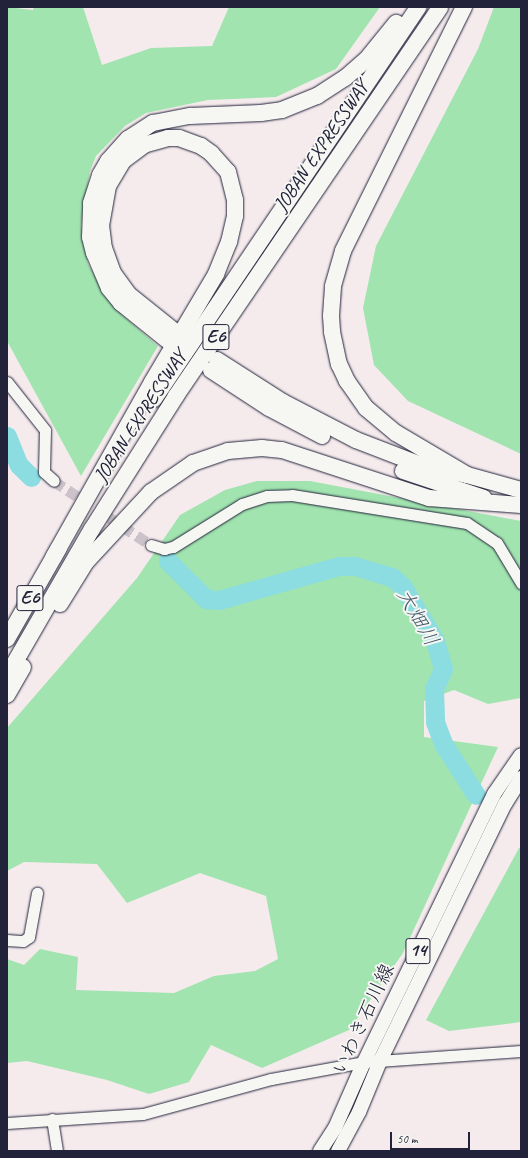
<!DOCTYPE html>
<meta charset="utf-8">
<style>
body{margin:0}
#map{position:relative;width:528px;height:1158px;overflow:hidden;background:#f5ebed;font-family:Caveat,"Klee One",sans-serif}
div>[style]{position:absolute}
.green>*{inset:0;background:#a1e4af}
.river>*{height:19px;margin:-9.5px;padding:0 9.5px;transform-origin:9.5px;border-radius:9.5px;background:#8bdde2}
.minor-tunnel>*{height:11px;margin-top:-5.5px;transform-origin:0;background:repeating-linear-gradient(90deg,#cbc3c9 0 11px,transparent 0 16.5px)}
.roads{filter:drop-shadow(0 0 1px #22223b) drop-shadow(0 0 1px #22223b)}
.minor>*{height:11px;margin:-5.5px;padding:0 5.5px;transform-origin:5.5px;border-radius:5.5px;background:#f6f6f2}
.major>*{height:14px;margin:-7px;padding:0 7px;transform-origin:7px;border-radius:7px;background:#f6f6f2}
.highway>*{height:16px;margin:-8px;padding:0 8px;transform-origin:8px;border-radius:8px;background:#f6f6f2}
span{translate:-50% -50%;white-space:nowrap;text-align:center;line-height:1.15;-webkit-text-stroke:4px #f6f6f2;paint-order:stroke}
.shield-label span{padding:1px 3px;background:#f6f6f2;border:1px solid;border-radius:3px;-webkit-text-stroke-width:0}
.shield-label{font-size:19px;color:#22223b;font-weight:700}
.street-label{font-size:20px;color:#22223b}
.water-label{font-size:21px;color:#425a6d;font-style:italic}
.frame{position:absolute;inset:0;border:8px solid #22223b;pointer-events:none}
.scale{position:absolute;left:390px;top:1132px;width:80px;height:18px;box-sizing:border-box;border:2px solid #22223b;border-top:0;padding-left:5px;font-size:12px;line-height:14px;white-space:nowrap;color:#22223b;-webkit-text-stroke:3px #f6f6f2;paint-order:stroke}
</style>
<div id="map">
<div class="green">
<i style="clip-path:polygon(7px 7px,33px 10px,34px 7px,83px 7px,102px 65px,151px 48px,212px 46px,229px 7px,380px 7px,336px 69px,276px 97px,208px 100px,146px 113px,125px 126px,96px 156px,90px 171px,81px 225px,88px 264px,114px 308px,158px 346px,81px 476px,7px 341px)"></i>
<i style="clip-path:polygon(494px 7px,521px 7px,521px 454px,408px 401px,374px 365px,363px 308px,376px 246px,478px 49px)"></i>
<i style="clip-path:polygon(257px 481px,310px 481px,521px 521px,521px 698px,488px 704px,454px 690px,424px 701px,424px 737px,498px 747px,403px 953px,349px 1030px,262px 1068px,211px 1045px,189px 1082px,149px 1094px,107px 1080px,27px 1061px,7px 1063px,7px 959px,24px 965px,40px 949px,78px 957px,76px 990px,174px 993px,214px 976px,255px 971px,278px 959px,266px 896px,200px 873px,127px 903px,97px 864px,24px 862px,7px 871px,7px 728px,137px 578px,180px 515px,225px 490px)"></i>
<i style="clip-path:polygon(519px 848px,521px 848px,521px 1022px,449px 1031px,426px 1020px)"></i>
</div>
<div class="river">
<i style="left:7px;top:436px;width:31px;rotate:68deg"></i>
<i style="left:19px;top:465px;width:17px;rotate:45deg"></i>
<i style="left:168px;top:561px;width:54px;rotate:45deg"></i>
<i style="left:206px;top:599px;width:13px;rotate:4deg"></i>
<i style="left:219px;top:600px;width:125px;rotate:-15.8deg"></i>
<i style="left:339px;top:566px;width:16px"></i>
<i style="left:355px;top:566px;width:39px;rotate:17deg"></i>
<i style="left:392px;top:577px;width:15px;rotate:42deg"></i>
<i style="left:403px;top:587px;width:63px;rotate:59.3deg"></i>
<i style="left:435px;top:641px;width:29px;rotate:74deg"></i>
<i style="left:443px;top:669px;width:22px;rotate:114deg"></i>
<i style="left:434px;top:689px;width:33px;rotate:88deg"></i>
<i style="left:435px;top:722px;width:25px;rotate:69deg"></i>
<i style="left:444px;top:745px;width:59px;rotate:57.4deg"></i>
</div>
<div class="minor-tunnel">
<i style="left:54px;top:481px;width:116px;rotate:33.4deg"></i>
</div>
<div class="roads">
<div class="minor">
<i style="left:7px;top:382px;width:61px;rotate:51.6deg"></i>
<i style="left:45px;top:430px;width:42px;rotate:91.4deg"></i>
<i style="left:44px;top:472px;width:13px;rotate:42deg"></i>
<i style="left:151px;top:545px;width:14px;rotate:17deg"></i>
<i style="left:164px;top:549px;width:9px;rotate:-13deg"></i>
<i style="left:173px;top:547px;width:81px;rotate:-31.9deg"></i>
<i style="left:242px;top:504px;width:26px;rotate:-18deg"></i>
<i style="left:267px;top:496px;width:25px;rotate:-2deg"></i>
<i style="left:292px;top:495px;width:177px;rotate:9.1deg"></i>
<i style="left:467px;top:523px;width:36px;rotate:34deg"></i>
<i style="left:497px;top:543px;width:47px;rotate:59deg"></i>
<i style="left:7px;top:940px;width:16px;rotate:4deg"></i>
<i style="left:23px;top:941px;width:7px;rotate:-34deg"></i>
<i style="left:29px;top:937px;width:45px;rotate:-79.7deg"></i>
<i style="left:52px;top:1119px;width:32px;rotate:81deg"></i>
<i style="left:7px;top:1123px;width:136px;rotate:-3.8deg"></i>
<i style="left:143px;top:1114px;width:133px;rotate:-15.3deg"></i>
<i style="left:271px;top:1079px;width:95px;rotate:-10.4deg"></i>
<i style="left:364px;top:1062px;width:157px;rotate:-4deg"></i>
</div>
<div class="major">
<i style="left:320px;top:1151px;width:27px;rotate:-57deg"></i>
<i style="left:335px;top:1128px;width:72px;rotate:-66.3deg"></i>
<i style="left:364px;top:1062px;width:298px;rotate:-64.1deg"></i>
<i style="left:494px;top:794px;width:47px;rotate:-55.3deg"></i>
<i style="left:338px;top:1151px;width:44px;rotate:-61.7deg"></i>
<i style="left:359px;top:1112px;width:57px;rotate:-67.5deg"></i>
<i style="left:381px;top:1059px;width:284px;rotate:-64.1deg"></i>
<i style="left:505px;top:804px;width:31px;rotate:-58deg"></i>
</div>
<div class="highway">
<i style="left:464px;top:7px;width:272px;rotate:116.4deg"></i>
<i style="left:343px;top:251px;width:37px;rotate:106deg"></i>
<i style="left:333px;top:287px;width:29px;rotate:94deg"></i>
<i style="left:331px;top:316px;width:16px;rotate:86deg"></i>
<i style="left:332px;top:332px;width:33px;rotate:78deg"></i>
<i style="left:339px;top:364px;width:19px;rotate:65deg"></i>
<i style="left:347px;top:381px;width:33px;rotate:55deg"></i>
<i style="left:366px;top:408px;width:39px;rotate:40deg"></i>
<i style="left:396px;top:433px;width:82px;rotate:30.6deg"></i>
<i style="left:167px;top:340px;width:59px;rotate:-141.2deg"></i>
<i style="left:121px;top:303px;width:19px;rotate:-129deg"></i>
<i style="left:109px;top:288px;width:38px;rotate:-113deg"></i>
<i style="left:94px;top:253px;width:16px;rotate:-104deg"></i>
<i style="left:90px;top:237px;width:34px;rotate:-88deg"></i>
<i style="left:91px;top:203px;width:29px;rotate:-72deg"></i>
<i style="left:100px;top:175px;width:16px;rotate:-60deg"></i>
<i style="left:108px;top:161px;width:30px;rotate:-48deg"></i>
<i style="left:128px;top:139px;width:30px;rotate:-33deg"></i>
<i style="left:153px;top:123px;width:38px;rotate:-11deg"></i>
<i style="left:190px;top:116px;width:71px;rotate:-2.4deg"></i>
<i style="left:261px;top:113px;width:21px;rotate:-8deg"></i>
<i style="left:282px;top:110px;width:38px;rotate:-22deg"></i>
<i style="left:317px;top:96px;width:33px;rotate:-33deg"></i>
<i style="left:345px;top:78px;width:28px;rotate:-41deg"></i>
<i style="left:366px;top:60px;width:48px;rotate:-51deg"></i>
<i style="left:217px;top:360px;width:78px;rotate:32.5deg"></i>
<i style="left:283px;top:402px;width:82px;rotate:27.5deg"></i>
<i style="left:356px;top:440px;width:75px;rotate:21.1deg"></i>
<i style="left:426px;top:467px;width:42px;rotate:11deg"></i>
<i style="left:467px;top:475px;width:56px;rotate:15.5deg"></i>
<i style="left:211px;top:370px;width:69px;rotate:33.2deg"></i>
<i style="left:269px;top:408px;width:60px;rotate:27.8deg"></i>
<i style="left:154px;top:399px;width:473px;rotate:-56deg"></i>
<i style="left:403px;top:471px;width:85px;rotate:18.4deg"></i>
<i style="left:53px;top:558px;width:202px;rotate:-60.6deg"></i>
<i style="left:152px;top:382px;width:126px;rotate:-59.3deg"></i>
<i style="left:216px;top:274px;width:35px;rotate:-68deg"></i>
<i style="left:229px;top:242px;width:27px;rotate:-77deg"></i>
<i style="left:235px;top:216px;width:16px;rotate:-90deg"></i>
<i style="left:235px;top:200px;width:29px;rotate:-104deg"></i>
<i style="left:228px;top:172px;width:25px;rotate:-132deg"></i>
<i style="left:211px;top:153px;width:12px;rotate:-145deg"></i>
<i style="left:201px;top:146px;width:23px;rotate:-160deg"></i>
<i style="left:179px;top:138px;width:11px;rotate:180deg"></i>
<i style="left:168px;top:138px;width:25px;rotate:164deg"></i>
<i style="left:144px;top:145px;width:26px;rotate:143deg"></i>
<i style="left:123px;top:161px;width:29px;rotate:121deg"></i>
<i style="left:108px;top:186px;width:40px;rotate:100deg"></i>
<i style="left:101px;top:225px;width:23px;rotate:83deg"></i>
<i style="left:104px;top:248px;width:27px;rotate:70deg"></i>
<i style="left:113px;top:273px;width:26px;rotate:54deg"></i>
<i style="left:128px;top:294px;width:58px;rotate:38.7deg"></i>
<i style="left:60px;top:604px;width:49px;rotate:-58.2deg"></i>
<i style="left:86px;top:562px;width:96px;rotate:-47.1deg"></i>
<i style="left:151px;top:492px;width:51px;rotate:-34.6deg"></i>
<i style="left:193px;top:463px;width:37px;rotate:-19deg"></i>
<i style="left:228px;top:451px;width:34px;rotate:-5deg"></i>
<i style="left:262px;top:448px;width:20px;rotate:6deg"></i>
<i style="left:282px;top:450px;width:155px;rotate:18.1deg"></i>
<i style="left:429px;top:498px;width:92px;rotate:4.4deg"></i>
<i style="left:7px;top:639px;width:105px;rotate:-60.3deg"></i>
<i style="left:7px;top:676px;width:170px;rotate:-60deg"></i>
<i style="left:92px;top:529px;width:157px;rotate:-57.7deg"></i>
<i style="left:176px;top:396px;width:470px;rotate:-55.8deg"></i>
<i style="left:7px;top:695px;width:32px;rotate:-60deg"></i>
</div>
</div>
<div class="shield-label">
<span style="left:216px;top:337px">E6</span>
<span style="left:30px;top:598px">E6</span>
<span style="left:418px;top:951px">14</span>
</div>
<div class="street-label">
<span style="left:321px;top:146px;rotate:-56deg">JOBAN EXPRESSWAY</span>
<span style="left:140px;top:416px;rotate:-57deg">JOBAN EXPRESSWAY</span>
<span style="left:363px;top:1019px;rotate:-65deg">いわき石川線</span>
</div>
<div class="water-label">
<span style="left:418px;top:617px;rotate:60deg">大畑川</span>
</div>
<div class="frame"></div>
<div class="scale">50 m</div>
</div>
